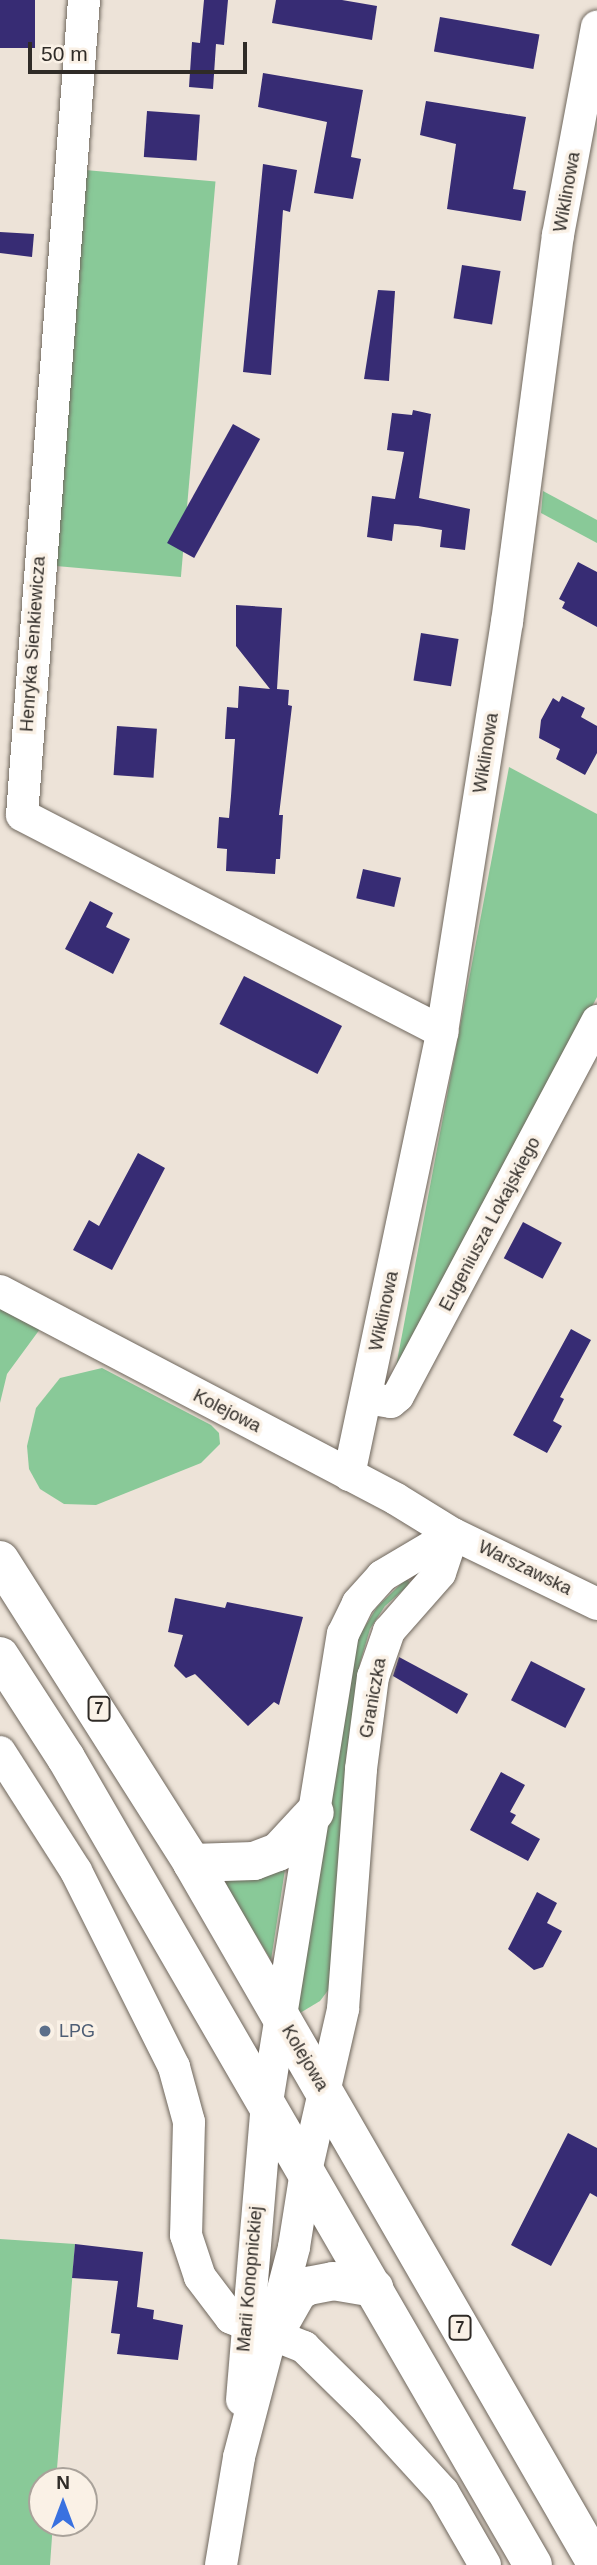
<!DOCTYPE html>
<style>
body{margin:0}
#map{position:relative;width:597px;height:2565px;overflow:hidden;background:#ede3d8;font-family:Helvetica,sans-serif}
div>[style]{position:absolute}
.green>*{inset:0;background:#89c998;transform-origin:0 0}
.building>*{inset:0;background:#372c74;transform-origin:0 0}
.roads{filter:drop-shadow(0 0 2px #6f675d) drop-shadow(0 0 2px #6f675d)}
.minor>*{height:32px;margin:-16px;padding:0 16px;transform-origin:16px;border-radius:16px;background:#fff}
.highway>*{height:38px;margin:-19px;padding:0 19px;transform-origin:19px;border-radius:19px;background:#fff}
.dots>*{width:19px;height:19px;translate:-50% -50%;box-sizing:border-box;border:4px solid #faf1e6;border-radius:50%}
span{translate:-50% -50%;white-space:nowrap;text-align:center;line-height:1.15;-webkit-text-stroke:7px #faf1e6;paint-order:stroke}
.shield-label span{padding:2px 5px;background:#faf1e6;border:2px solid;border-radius:5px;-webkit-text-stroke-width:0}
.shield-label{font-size:16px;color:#2f2b27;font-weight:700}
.street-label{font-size:18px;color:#2f2b27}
.service-label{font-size:18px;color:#4e5e75}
.left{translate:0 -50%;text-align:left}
.north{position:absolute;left:28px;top:2467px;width:70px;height:70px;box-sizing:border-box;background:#faf1e6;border:2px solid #a9a29a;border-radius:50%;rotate:0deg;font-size:19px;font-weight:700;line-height:28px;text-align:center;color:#2f2b27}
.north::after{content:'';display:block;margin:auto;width:24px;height:32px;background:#3971e0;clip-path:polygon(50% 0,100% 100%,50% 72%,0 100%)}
.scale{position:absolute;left:28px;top:42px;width:219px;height:32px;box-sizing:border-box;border:4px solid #2f2b27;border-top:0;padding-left:9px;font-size:21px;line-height:24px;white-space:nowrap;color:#2f2b27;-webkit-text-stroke:5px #faf1e6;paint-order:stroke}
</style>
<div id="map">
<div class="green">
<i style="left:85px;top:170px;width:131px;height:397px;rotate:5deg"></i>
<i style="clip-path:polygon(543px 491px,597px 520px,597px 543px,541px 513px)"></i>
<i style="clip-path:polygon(509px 767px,597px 814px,597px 997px,402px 1375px,395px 1372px)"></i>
<i style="clip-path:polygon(0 1306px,40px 1329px,7px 1374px,0 1403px)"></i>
<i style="clip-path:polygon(102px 1368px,211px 1425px,219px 1433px,220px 1444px,201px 1463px,96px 1505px,64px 1504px,40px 1489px,29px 1469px,27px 1446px,36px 1408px,60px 1378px)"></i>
<i style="clip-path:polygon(407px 1578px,410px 1584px,385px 1606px,370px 1629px,360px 1663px,347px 1751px,329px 1989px,320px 2001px,300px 2013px,295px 2001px,358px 1638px,377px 1607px)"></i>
<i style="clip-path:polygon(286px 1863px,271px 1960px,222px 1880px)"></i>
<i style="clip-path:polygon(0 2239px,75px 2244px,56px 2481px,42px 2481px,42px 2523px,53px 2523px,50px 2565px,0 2565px)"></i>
</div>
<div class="building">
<i style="left:0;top:0;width:35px;height:48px"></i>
<i style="clip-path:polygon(204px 0,228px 0,224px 45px,216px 44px,213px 89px,189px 87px,192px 42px,200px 43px)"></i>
<i style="clip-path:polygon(276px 0,342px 0,377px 6px,372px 40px,272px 23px)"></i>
<i style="left:440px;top:17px;width:101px;height:35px;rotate:10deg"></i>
<i style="clip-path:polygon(263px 73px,363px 90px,351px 157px,361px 159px,353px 199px,314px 193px,327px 122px,258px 107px)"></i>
<i style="clip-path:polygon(426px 101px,526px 117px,513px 189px,526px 191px,521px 221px,447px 209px,456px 144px,420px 135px)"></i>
<i style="left:147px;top:111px;width:53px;height:46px;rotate:4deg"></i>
<i style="clip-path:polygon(263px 164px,297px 170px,290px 212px,283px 210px,271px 375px,243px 372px)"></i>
<i style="clip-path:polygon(0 232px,34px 234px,32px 257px,0 253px)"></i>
<i style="left:462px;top:265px;width:39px;height:54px;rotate:9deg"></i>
<i style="clip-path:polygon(378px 290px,395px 291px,389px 381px,364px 379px)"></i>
<i style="clip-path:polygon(413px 410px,431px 414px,419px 498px,470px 509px,465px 550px,440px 547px,442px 530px,418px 526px,394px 524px,392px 541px,367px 537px,372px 496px,395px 499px,404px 452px,387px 450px,392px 413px,412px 415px)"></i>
<i style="left:233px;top:424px;width:31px;height:136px;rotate:29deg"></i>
<i style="clip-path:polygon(578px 562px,597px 572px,597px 627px,562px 608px,565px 602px,559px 599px)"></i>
<i style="clip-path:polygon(236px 605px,282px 608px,277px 689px,289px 690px,288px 705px,292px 706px,279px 815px,283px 815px,280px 859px,276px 859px,275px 874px,226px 871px,227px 849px,217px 848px,219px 817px,229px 818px,231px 796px,235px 739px,225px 739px,227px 707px,238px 708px,239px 686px,270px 689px,236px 646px)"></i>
<i style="left:421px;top:633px;width:38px;height:48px;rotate:9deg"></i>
<i style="clip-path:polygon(562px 696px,585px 708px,581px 717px,597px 726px,597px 753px,585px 775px,556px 759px,560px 749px,539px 738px,541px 720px,553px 698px,559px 702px)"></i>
<i style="left:117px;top:726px;width:40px;height:49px;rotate:4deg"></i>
<i style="left:363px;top:869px;width:39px;height:30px;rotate:13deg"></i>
<i style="clip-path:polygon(90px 901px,113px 913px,106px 927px,130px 939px,113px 974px,65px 949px)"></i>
<i style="left:244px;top:976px;width:110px;height:54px;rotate:27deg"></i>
<i style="clip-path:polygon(138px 1153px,165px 1168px,112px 1270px,73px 1250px,89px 1220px,99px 1226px)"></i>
<i style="left:523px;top:1222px;width:44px;height:41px;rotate:28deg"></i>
<i style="clip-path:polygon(571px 1329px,591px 1340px,560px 1397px,564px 1399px,553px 1421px,562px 1426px,547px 1453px,513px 1435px)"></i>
<i style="clip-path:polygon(175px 1598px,225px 1608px,227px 1602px,303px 1617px,279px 1705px,274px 1702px,248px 1726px,195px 1674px,186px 1678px,174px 1666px,183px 1635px,168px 1632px)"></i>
<i style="clip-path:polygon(399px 1657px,468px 1694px,457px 1714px,393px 1676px)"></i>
<i style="left:531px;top:1661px;width:61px;height:44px;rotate:27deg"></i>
<i style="clip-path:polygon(501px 1772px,525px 1785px,510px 1812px,516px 1815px,511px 1823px,540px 1839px,528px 1861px,470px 1830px)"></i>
<i style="clip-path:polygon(537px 1892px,557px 1903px,547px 1923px,562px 1931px,543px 1967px,534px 1970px,508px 1949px)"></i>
<i style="clip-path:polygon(568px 2133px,597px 2148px,597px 2197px,590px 2193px,551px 2266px,511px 2245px)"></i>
<i style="clip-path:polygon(75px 2244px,143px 2252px,137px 2307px,154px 2310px,153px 2319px,183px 2325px,178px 2360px,117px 2354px,120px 2334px,111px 2333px,118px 2281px,72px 2278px)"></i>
</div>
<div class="roads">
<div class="minor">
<i style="left:84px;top:0;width:817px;rotate:94.35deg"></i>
<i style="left:22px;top:815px;width:473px;rotate:27.3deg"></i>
<i style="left:0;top:1291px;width:447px;rotate:27.7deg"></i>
<i style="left:396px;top:1499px;width:67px;rotate:31.6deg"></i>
<i style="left:453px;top:1534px;width:160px;rotate:25.9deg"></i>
<i style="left:366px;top:1398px;width:25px;rotate:9deg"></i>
<i style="left:391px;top:1402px;width:9px;rotate:-41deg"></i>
<i style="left:398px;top:1396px;width:425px;rotate:-62deg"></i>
<i style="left:349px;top:1475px;width:453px;rotate:-78.1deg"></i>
<i style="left:442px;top:1032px;width:415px;rotate:-81deg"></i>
<i style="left:507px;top:622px;width:390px;rotate:-82.5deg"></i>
<i style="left:558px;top:235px;width:212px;rotate:-79.4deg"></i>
<i style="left:0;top:1752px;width:141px;rotate:57.4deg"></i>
<i style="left:76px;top:1871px;width:219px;rotate:63.4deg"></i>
<i style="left:174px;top:2067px;width:57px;rotate:74.7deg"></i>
<i style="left:189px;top:2122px;width:113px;rotate:91.5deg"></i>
<i style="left:186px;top:2235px;width:44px;rotate:71.6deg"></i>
<i style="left:200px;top:2277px;width:51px;rotate:52.9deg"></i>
<i style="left:231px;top:2318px;width:79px;rotate:21.7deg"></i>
<i style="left:304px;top:2347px;width:90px;rotate:44.5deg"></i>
<i style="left:368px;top:2410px;width:111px;rotate:47.6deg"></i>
<i style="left:443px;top:2492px;width:84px;rotate:60.1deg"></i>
<i style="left:242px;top:2400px;width:299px;rotate:-85.2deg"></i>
<i style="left:267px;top:2102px;width:474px;rotate:-80.8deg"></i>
<i style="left:343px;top:1634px;width:34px;rotate:-64deg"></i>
<i style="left:358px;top:1603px;width:36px;rotate:-48deg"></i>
<i style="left:382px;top:1576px;width:82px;rotate:-30.6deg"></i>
<i style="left:221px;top:2565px;width:109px;rotate:-80.5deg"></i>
<i style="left:239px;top:2457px;width:217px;rotate:-75.3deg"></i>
<i style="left:294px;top:2247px;width:77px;rotate:-81deg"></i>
<i style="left:306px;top:2171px;width:166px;rotate:-77.1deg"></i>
<i style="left:343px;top:2009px;width:241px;rotate:-85.7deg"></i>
<i style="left:361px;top:1769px;width:93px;rotate:-82.6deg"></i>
<i style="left:373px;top:1677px;width:49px;rotate:-70.8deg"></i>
<i style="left:389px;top:1631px;width:77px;rotate:-48.7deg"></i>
<i style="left:440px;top:1573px;width:41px;rotate:-71.6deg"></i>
</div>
<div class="highway">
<i style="left:0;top:1560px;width:359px;rotate:57.6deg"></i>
<i style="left:192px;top:1863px;width:810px;rotate:60.02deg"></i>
<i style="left:0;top:1656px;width:121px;rotate:57.1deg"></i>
<i style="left:66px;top:1758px;width:932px;rotate:59.94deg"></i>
<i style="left:192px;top:1863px;width:62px;rotate:-1.8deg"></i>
<i style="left:254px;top:1861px;width:26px;rotate:-21deg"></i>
<i style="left:278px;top:1852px;width:54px;rotate:-47.2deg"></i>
<i style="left:273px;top:2336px;width:51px;rotate:-60.4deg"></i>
<i style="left:298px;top:2292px;width:12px;rotate:-31deg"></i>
<i style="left:308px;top:2286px;width:25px;rotate:-11deg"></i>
<i style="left:333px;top:2281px;width:42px;rotate:9.7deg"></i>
</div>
</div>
<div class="dots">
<i style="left:45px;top:2031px;background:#5c6f8a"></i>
</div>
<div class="shield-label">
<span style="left:99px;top:1709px">7</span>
<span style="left:460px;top:2328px">7</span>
</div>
<div class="street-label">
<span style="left:567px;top:192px;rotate:-80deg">Wiklinowa</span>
<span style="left:33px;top:644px;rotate:-86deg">Henryka Sienkiewicza</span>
<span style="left:486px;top:753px;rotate:-81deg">Wiklinowa</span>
<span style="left:490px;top:1224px;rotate:-62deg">Eugeniusza Lokajskiego</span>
<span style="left:384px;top:1311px;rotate:-78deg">Wiklinowa</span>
<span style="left:227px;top:1411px;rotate:27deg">Kolejowa</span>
<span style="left:525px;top:1568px;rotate:26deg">Warszawska</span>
<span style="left:373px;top:1698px;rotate:-80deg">Graniczka</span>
<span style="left:305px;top:2058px;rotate:59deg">Kolejowa</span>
<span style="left:250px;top:2279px;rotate:-85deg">Marii Konopnickiej</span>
</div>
<div class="service-label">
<span class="left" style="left:59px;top:2031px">LPG</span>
</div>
<div class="north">N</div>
<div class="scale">50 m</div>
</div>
